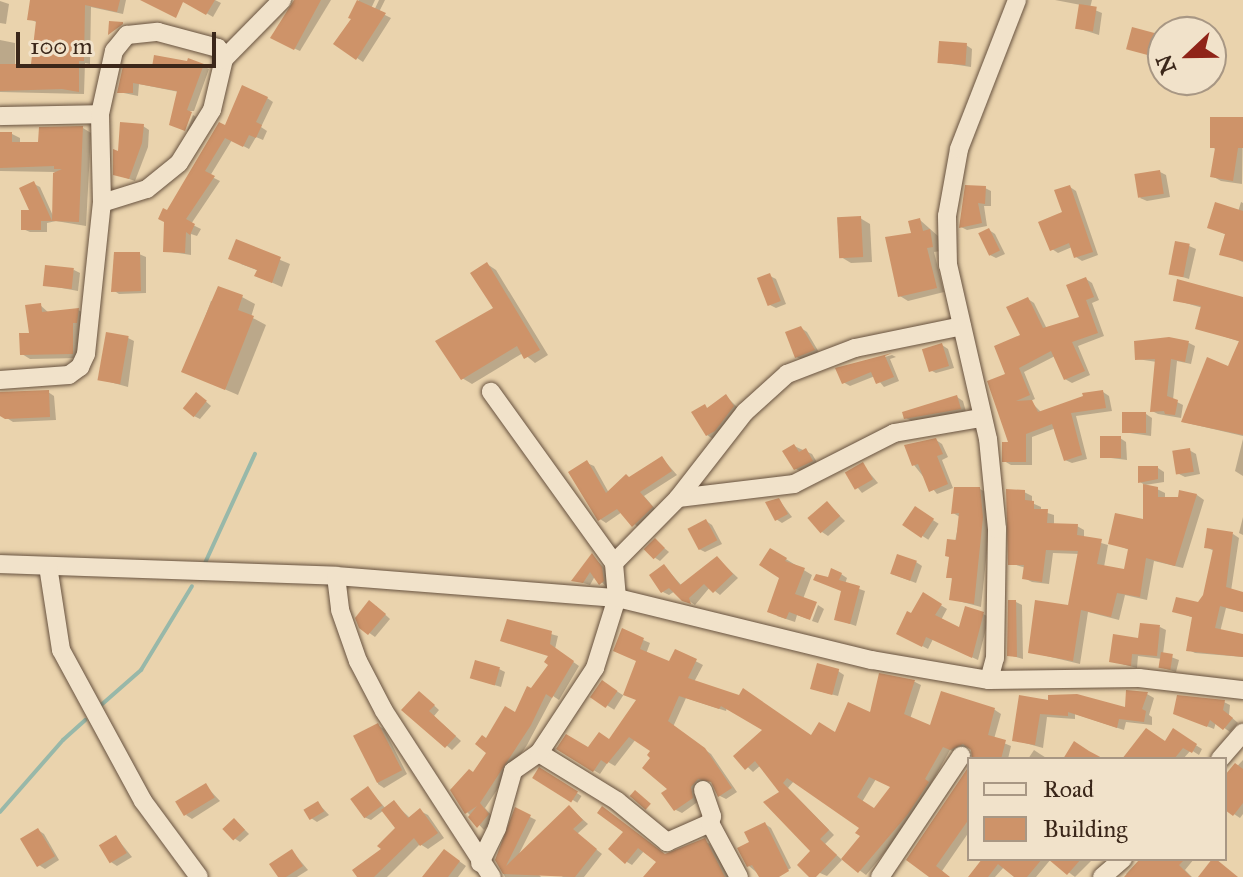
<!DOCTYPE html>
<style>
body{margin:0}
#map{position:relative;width:1243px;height:877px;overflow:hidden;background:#ead3ad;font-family:"IM FELL Great Primer",serif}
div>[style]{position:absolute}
.shadow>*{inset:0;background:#0003;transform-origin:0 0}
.stream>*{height:4px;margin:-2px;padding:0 2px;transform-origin:2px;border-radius:2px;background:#98b8a9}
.building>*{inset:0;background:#ce9369;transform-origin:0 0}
.roads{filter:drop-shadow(0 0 2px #67523f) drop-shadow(0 0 2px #67523f)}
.minor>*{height:18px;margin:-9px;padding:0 9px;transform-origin:9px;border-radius:9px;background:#f1e2ca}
span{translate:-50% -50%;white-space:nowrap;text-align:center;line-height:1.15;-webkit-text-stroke:7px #f1e2ca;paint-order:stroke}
.legend{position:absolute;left:967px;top:757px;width:260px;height:104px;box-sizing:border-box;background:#f1e2ca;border:2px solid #a89784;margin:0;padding:10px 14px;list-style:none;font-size:24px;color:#3b271a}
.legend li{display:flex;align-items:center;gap:16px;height:40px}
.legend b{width:40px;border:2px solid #a89784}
.north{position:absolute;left:1147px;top:16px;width:80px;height:80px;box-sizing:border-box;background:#f1e2ca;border:2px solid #a89784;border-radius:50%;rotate:248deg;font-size:22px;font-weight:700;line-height:32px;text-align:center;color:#3b271a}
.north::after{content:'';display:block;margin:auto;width:28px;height:36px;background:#8f2418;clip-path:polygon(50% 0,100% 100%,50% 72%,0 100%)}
.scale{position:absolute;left:16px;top:32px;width:200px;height:36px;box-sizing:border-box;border:4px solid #3b271a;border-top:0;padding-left:10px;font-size:24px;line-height:28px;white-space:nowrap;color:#3b271a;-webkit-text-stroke:6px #f1e2ca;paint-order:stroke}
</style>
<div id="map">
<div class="shadow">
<i style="clip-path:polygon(32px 0,126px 0,123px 14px,91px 7px,90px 64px,85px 63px,84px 94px,0 92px,0 40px,15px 43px,15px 66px,32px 66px,38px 23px,30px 19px)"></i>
<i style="clip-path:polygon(194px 0,215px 0,221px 3px,213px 17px,191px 4px)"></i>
<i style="clip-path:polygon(297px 0,331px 0,300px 51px,278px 41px)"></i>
<i style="clip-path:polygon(359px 0,375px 0,368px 15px,371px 17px,379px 0,385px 0,379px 12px,391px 18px,363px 62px,357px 58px,351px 17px)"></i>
<i style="clip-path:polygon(1055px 0,1092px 0,1090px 8px,1102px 13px,1099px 35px,1077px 28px,1081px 5px)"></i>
<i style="clip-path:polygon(0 1px,9px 4px,6px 24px,0 23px)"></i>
<i style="clip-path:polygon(1160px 37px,1161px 59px,1128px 48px)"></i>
<i style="clip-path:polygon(966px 45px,972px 49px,971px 67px,939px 62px)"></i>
<i style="clip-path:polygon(203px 66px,209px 69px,194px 111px,190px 111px,183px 129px,179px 92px,139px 84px,138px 96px,119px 92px,154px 69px)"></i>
<i style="clip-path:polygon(267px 98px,273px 102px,261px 127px,267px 131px,263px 140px,256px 137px,249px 149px,232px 140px,210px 176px,220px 181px,191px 224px,201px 229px,197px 236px,191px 234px,191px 255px,165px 251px,167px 213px,226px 128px)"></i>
<i style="clip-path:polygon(193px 115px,196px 117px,191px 132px,187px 131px)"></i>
<i style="clip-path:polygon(1243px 119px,1242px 184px,1221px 181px,1212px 176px,1217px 150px,1212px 147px)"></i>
<i style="clip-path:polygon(143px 126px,149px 130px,148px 147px,135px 181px,115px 174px)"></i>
<i style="clip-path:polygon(83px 128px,91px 133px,86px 226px,56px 221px,47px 223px,47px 232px,30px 232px,23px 229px,32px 212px,34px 184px,40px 187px,54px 218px,55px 172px,0 171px,0 134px,12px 134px,20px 138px,20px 144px,40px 144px)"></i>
<i style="clip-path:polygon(1160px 172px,1166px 175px,1170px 197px,1147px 201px,1140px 198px)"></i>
<i style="clip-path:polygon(1070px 187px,1076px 191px,1098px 255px,1082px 261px,1076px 257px,1072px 247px,1058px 253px,1052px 249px)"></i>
<i style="clip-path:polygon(985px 188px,991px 191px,991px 206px,984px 206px,987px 226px,967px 230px,961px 227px)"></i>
<i style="clip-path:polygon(1241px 202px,1243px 203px,1243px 262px,1222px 254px,1227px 235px,1209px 227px,1238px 212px)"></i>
<i style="clip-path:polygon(860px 218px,870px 224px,872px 262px,851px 263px,841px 257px)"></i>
<i style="clip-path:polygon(920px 220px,938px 236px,941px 251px,934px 252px,944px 292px,908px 301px,900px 296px,913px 234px)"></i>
<i style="clip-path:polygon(989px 230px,995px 234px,1005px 254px,996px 258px,990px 255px)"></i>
<i style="clip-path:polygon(237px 242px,290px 264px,282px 287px,257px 276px,259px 271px,241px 264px)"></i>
<i style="clip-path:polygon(1189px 246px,1196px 249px,1189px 279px,1170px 273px)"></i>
<i style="clip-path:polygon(139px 254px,146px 257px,146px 293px,119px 294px,113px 290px)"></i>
<i style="clip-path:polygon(487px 264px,496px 270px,548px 355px,535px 363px,523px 353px,472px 384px,462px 378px,496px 309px)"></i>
<i style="clip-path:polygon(74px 270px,80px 273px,78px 291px,45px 285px)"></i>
<i style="clip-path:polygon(770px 276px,776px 279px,786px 304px,776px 308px,770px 305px)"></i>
<i style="clip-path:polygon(1086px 279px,1092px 283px,1099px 300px,1092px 303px,1104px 336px,1078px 346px,1090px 375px,1072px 383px,1065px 379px,1055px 356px,1024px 372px,1035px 399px,1030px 401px,1042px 413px,1103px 392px,1109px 396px,1112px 411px,1076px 416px,1087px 459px,1072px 463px,1065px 460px,1056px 428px,1032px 437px,1032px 465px,1011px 465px,1004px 461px,1010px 444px,1008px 375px,1022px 336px,1028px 299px,1034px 303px,1047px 329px,1082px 319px)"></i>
<i style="clip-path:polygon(242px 297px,255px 304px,251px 317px,266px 325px,238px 395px,185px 372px,211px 301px)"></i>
<i style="clip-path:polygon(1243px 299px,1243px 436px,1183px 422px,1229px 368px,1241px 342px,1198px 328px,1203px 308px,1175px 300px)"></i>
<i style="clip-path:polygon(40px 305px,49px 313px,78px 310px,86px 314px,80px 358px,30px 359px,22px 354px)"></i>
<i style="clip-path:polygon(801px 328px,807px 332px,820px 354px,803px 360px,796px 357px)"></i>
<i style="clip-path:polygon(128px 338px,134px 341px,128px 387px,99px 379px)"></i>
<i style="clip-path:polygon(1189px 343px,1195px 346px,1191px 364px,1177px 361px,1173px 400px,1183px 405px,1181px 418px,1158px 414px,1152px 411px,1157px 362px,1137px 359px)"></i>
<i style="clip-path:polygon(942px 345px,948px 349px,954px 368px,936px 373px,930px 370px)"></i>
<i style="clip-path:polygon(892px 355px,896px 357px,890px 359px,899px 381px,884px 387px,875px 376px,850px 386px,843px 382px,838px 370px)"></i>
<i style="clip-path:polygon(48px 392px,54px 396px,56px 420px,13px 422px,2px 415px)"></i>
<i style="clip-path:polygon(726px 396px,740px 410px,713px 439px,707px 435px,705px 407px,708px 409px)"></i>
<i style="clip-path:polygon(957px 397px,963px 401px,966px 412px,912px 421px,906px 418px)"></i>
<i style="clip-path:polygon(202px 398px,211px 406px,200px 419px,194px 416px)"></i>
<i style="clip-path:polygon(1146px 414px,1152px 418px,1151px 436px,1123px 432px)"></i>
<i style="clip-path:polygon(1120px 438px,1126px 442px,1127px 460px,1103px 457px)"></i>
<i style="clip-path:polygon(1243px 439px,1243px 476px,1235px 471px)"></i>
<i style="clip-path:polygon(936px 440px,942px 444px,948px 457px,942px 460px,953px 488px,937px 494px,914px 465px)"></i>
<i style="clip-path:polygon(794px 446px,812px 454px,818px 464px,802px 472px,796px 469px)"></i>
<i style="clip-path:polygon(1189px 450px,1196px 454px,1200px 474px,1185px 477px,1179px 474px)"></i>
<i style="clip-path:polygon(662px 458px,677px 475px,644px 496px,657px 511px,640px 529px,622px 512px,606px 523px,600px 519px,587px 463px,594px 466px,609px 493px)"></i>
<i style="clip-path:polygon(863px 465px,878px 483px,862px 493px,846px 473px)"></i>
<i style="clip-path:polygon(1158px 468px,1164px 472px,1164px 482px,1145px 485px,1140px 482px)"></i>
<i style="clip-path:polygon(980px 489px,987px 493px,990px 522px,981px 607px,951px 599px,954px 580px,948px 576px,960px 517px,953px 513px)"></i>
<i style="clip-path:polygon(1157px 489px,1165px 493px,1165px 499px,1197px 495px,1204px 500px,1183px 568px,1154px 561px,1147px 600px,1125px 595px,1119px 620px,1088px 612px,1080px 664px,1030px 652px,1070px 607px,1080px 554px,1053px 553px,1049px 584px,1032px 582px,1024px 578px,1026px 568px,1010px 563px,1024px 492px,1032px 496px,1032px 503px,1041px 507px,1041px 511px,1054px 515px,1054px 525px,1077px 526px,1084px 530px,1084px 538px,1108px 545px,1104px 567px,1126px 571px,1130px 550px,1110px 543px,1145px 521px)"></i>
<i style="clip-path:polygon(779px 500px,792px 517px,782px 523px,776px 519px)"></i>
<i style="clip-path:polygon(827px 503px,845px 521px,828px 536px,822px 532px)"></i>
<i style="left:916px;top:509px;width:27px;height:19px;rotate:33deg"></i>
<i style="clip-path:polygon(1243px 517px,1243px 535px,1239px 533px)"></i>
<i style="clip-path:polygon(706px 521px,712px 525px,722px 544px,705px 552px,699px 549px)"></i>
<i style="clip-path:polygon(1233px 534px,1239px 538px,1231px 591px,1243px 594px,1243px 612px,1226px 608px,1220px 632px,1243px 636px,1243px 657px,1195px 653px,1189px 650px,1194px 618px,1175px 611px,1199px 604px,1204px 596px,1214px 551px,1206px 547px)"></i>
<i style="clip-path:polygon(656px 541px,669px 552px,660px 561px,654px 557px)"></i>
<i style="clip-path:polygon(771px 550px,812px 575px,803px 599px,814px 603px,808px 619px,797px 615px,795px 622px,777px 616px,782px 577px)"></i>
<i style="clip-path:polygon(592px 555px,608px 572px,607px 587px,595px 576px,590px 585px,574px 580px)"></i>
<i style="clip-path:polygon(717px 558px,738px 578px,720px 595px,710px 587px,695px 605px,675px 591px,669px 595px,663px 592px,665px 567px,682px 586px)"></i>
<i style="clip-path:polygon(916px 562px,922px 566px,916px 583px,892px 574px)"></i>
<i style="clip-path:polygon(841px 574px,847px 578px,845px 584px,865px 591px,856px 626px,836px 619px,843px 592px,829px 579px)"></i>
<i style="clip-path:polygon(924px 595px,947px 609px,941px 620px,960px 630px,983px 614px,989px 617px,978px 660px,933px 639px,928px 649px,898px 633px)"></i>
<i style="clip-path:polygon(1016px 602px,1022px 605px,1023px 659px,1009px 655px)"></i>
<i style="clip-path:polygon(818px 605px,824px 609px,818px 623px,812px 621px)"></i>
<i style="clip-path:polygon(376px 606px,390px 619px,375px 637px,361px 627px)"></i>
<i style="clip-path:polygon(508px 622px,558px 636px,555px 649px,579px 666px,559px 700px,553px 696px,527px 745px,485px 808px,494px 818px,484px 830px,467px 812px,474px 774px,489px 752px,487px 740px,516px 714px,551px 664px,550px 656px)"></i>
<i style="clip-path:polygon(1160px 627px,1166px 630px,1163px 654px,1179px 660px,1176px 672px,1160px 667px,1162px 659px,1138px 656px,1137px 668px,1111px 661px)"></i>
<i style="clip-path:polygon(evenodd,623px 631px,650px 643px,646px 654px,670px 664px,676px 651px,703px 665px,694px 682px,812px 737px,836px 735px,871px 715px,881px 676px,915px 682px,921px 685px,910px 719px,931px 728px,942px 693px,995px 710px,1001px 714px,994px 739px,1011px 746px,1008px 759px,974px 759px,971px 748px,964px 747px,958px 753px,950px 750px,931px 784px,934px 787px,914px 817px,866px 875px,844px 859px,862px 836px,862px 828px,794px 781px,788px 788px,834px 835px,825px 844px,842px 860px,827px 876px,820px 873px,813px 851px,782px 792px,761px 765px,753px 772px,736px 756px,765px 730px,727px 707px,726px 711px,686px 698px,673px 727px,711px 754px,737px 792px,726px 799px,720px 796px,714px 782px,707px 781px,697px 791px,699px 801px,682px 813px,676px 810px,653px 751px,636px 739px,615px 766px,608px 762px,600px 774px,559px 749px,589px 750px,610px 741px,638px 700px,639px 661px,623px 631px,876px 779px,892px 786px,875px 811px,862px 802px,876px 779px)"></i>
<i style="clip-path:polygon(499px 669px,505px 672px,501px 687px,472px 678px)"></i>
<i style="clip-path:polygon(838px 671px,844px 675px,838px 696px,819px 691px)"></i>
<i style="left:602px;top:682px;width:25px;height:17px;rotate:32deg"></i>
<i style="clip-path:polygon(1147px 694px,1154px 698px,1149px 715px,1152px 717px,1152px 725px,1126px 722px,1124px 730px,1075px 714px,1075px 719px,1047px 717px,1043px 748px,1014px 740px,1021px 697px,1126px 709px)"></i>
<i style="clip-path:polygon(425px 697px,439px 710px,434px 716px,461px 741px,452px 750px,404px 710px)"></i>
<i style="clip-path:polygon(1224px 702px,1230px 705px,1229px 715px,1238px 723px,1230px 732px,1216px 722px,1214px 729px,1182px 716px)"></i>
<i style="clip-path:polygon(377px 725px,384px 729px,407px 774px,384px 788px,378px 784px)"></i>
<i style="clip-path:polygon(1146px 731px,1166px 743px,1173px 731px,1202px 749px,1199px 755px,1191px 750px,1183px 759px,1122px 759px)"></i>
<i style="clip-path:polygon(1034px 750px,1040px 754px,1048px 759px,1028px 759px)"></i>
<i style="clip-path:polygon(1243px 760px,1243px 814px,1240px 818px,1225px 808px,1225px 779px)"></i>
<i style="clip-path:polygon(969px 769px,969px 832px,942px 871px,949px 877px,932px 877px)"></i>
<i style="left:540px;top:770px;width:49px;height:8px;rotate:32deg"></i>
<i style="clip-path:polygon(206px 786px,220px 801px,192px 819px,186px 815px)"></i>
<i style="clip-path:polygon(368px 788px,386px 809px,394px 803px,410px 818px,420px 811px,428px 815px,444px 838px,428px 849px,420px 844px,387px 877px,360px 877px,397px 828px,384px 810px,371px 820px,364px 817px)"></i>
<i style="clip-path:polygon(318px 803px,329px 815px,317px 822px,311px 818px)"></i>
<i style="clip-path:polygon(570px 808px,588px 824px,577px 834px,602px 854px,584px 877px,563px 877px,543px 859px,534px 869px,541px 877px,505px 877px,497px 860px,516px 810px,536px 820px,518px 856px)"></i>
<i style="clip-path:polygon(235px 820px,249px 834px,240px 842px,234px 838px)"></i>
<i style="clip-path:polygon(765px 824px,771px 828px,791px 868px,776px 877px,762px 877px,749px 866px,752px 843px)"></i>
<i style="clip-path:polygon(38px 830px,44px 834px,59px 860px,45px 869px,39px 865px)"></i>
<i style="clip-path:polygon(625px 832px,665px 855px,704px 841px,710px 844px,730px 877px,645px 877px,659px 861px,644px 851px,632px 865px,627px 862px)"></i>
<i style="clip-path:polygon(116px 837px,132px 857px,117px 866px,111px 862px)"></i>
<i style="clip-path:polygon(292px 851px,308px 870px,297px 877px,280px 877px)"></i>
<i style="clip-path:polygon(452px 856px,466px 866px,458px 877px,424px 877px)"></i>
<i style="clip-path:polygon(985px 859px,1051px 859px,1036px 877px,1017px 877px,1004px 867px,995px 877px,971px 877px)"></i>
<i style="clip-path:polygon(1051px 859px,1093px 859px,1075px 877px)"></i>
<i style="clip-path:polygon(1140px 859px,1194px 859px,1185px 870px,1192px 877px,1130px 877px,1126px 874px)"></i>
</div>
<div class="stream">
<i style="left:205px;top:563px;width:120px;rotate:-65.4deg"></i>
<i style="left:100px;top:706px;width:55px;rotate:-41.3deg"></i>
<i style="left:141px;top:670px;width:98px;rotate:-58.7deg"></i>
<i style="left:0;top:812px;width:96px;rotate:-48.8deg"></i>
<i style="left:63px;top:740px;width:30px;rotate:-42deg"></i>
</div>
<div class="building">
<i style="clip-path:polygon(30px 0,120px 0,117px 12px,85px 5px,84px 61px,79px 61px,79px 92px,62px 89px,0 91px,0 64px,31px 64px,36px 21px,27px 20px)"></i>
<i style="clip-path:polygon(140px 0,215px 0,206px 15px,183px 2px,176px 18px)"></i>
<i style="clip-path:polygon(294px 0,321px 0,294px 50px,270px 38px)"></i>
<i style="clip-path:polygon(357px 0,386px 13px,356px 60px,333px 44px,351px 19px,348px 18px)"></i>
<i style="left:1079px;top:4px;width:18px;height:25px;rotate:9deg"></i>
<i style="clip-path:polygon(109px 21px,123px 22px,123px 24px,108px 35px)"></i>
<i style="left:1132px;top:27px;width:30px;height:23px;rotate:15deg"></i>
<i style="left:939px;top:41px;width:28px;height:22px;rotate:4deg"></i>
<i style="clip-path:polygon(154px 55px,187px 61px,188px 58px,204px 64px,187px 110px,192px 112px,185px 131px,169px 125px,177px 91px,133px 83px,133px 93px,117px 93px,123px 66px,152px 67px)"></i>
<i style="clip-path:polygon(242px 85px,268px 97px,256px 122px,262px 125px,256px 138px,249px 135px,243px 147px,225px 138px,205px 171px,215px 176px,186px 219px,195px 224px,190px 235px,186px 232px,185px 253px,163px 252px,164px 222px,158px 219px,163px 208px,167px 210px,219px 122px,225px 125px)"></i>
<i style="clip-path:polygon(1210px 117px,1243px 117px,1243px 148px,1238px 148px,1233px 181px,1210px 177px,1215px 148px,1210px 148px)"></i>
<i style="clip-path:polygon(120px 122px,144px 124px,142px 143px,129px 179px,113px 175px,113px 149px,118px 151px)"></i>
<i style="clip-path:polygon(83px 126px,79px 222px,52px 221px,53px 173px,62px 169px,54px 169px,54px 166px,0 168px,0 132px,12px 132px,12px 142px,38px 142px,39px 127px)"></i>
<i style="left:1160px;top:170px;width:24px;height:26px;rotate:81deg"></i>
<i style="clip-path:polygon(34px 181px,52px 221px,41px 221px,41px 230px,21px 230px,21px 210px,29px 210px,19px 188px)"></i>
<i style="clip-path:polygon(965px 185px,986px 186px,985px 204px,978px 203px,982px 223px,959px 228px)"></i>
<i style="clip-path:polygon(1070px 185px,1093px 252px,1074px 258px,1069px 243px,1050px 251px,1038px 222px,1062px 212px,1054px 190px)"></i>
<i style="clip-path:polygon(1215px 202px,1243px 211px,1243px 261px,1219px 255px,1225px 234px,1207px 228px)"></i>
<i style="left:861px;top:216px;width:41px;height:24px;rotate:87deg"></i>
<i style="clip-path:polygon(920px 218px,923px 231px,930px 229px,933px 247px,927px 248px,937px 288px,898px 297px,885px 237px,911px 233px,908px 221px)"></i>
<i style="left:989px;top:228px;width:25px;height:12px;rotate:64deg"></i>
<i style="clip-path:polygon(236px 239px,281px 257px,272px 283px,254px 276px,257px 270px,228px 259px)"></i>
<i style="left:1175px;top:241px;width:15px;height:34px;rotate:11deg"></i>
<i style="clip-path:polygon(114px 252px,140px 252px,141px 291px,111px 292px)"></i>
<i style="clip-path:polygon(487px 262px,540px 350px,524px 359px,517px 346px,461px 380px,435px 341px,493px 308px,470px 273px)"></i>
<i style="left:45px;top:265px;width:29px;height:21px;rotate:6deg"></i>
<i style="left:770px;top:273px;width:30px;height:14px;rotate:69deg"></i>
<i style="clip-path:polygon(1086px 277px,1094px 297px,1086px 300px,1098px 333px,1072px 342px,1085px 371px,1064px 380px,1051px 351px,1019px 368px,1030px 395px,1016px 401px,1032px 400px,1038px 412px,1083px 396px,1082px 393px,1103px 390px,1106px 408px,1071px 413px,1082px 455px,1064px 461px,1052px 424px,1026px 434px,1026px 462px,1002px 462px,1002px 442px,1008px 442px,987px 381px,1005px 374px,994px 346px,1020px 335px,1006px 307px,1028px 297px,1043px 328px,1079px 317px,1066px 285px)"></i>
<i style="clip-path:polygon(1177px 279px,1243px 297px,1243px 435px,1181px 422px,1207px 357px,1228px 366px,1239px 341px,1195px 329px,1201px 306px,1173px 301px)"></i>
<i style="clip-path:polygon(218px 286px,243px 295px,238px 310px,254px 316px,225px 390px,181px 372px)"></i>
<i style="clip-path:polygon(41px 303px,42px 312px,79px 308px,77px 323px,73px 323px,73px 354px,20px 355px,19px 333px,29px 333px,25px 305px)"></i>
<i style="clip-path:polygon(801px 326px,815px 350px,795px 358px,785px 332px)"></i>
<i style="left:106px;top:332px;width:23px;height:49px;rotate:10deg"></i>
<i style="clip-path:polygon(1169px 337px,1189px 341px,1185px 362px,1171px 359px,1167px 396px,1178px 400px,1175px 415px,1165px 414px,1164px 411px,1150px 412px,1155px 359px,1135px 360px,1134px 341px)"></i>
<i style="left:942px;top:343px;width:24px;height:21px;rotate:73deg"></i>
<i style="clip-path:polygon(892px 353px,885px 356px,894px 377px,876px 384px,871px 372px,842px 384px,835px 368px)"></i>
<i style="clip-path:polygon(49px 390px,50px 417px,5px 419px,0 416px,0 392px)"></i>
<i style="left:196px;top:392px;width:14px;height:21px;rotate:39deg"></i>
<i style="clip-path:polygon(726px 394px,734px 406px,715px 431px,706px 436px,691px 412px,705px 404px,707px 408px)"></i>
<i style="clip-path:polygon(957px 395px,961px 409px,904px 419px,902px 412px)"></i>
<i style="left:1122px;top:412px;width:24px;height:21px"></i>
<i style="left:1121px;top:436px;width:22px;height:21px;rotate:90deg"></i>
<i style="clip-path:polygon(936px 438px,943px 454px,937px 456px,948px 484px,929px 492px,918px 464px,912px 466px,904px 445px)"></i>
<i style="clip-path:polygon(794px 444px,799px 452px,806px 448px,813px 461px,794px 470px,782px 451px)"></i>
<i style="left:1190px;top:448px;width:24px;height:18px;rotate:81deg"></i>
<i style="clip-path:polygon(662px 456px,672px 471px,640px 492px,653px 507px,632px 527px,617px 509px,598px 521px,568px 472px,587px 460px,606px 493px,626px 474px,629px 477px)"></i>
<i style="left:863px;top:462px;width:20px;height:21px;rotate:60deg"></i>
<i style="clip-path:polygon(1138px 466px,1158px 466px,1158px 479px,1138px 483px)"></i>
<i style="clip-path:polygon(1143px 484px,1158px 487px,1158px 497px,1178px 497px,1179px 490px,1197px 494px,1175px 566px,1146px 558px,1140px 597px,1117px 593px,1111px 617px,1081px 610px,1073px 661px,1028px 653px,1035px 600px,1068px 605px,1078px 551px,1046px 550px,1042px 582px,1022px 579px,1024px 565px,1008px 565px,1006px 489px,1025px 490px,1025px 500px,1034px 501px,1034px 509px,1048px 509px,1047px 523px,1078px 524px,1077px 535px,1102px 539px,1097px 564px,1124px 569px,1128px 549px,1108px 544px,1115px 513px,1143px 519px)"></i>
<i style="clip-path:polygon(954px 487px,980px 487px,983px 517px,974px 604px,949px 600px,952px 578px,946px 578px,949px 557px,945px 556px,947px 539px,956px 540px,959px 513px,951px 514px)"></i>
<i style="clip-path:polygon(779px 498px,788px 514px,775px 521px,765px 502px)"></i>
<i style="left:827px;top:501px;width:20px;height:26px;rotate:49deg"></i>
<i style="left:915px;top:506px;width:23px;height:23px;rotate:34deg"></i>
<i style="left:706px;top:519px;width:24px;height:21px;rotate:62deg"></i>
<i style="clip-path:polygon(1207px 528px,1233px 532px,1226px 587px,1243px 592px,1243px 612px,1220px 606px,1215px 628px,1243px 634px,1243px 657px,1186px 651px,1192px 617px,1172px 612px,1176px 597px,1198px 602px,1203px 595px,1213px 549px,1204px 548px)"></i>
<i style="left:655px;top:538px;width:14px;height:16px;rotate:45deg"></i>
<i style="clip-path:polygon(770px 548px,787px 558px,785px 561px,805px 568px,795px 594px,817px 602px,810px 620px,789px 612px,786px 619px,767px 612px,779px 578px,759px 565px)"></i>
<i style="clip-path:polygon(592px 553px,602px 567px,604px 581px,599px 585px,590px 572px,583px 583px,571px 581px)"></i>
<i style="left:897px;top:554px;width:21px;height:21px;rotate:19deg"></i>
<i style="clip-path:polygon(717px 556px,733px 574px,713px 593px,704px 584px,689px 598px,691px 604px,682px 601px,669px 588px,661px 593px,649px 575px,664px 564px,680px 585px)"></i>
<i style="clip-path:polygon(831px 568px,842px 573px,839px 580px,860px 586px,850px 624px,834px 620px,841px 591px,813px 580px,816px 574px,828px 577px)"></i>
<i style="clip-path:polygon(923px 592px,942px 604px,935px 615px,959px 627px,965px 606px,984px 612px,972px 658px,926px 637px,922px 647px,896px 634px,907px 611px,911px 613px)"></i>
<i style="clip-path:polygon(369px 600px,386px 614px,368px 635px,359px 628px,355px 618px)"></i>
<i style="clip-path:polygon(1008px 600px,1016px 600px,1017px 657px,1007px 656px)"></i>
<i style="clip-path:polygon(507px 619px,552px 631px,550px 644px,574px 661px,552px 698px,546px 694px,531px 725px,480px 803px,489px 814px,477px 828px,468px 817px,477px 806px,465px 814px,450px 790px,469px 769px,473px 772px,486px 753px,475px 744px,482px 735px,486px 738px,505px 706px,515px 712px,527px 686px,531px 688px,548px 665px,544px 662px,548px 656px,500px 641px)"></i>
<i style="clip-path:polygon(1140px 623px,1160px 625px,1157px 656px,1132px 654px,1131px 666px,1109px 662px,1113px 634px,1138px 638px)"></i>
<i style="clip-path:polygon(evenodd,622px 628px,644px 638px,640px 649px,669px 661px,675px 649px,697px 659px,688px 678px,739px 695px,743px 688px,811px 735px,819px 722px,835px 732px,848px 702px,870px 712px,879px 673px,915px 680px,904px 714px,930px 725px,941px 691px,995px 708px,988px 735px,1006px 740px,1001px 759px,972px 759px,971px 750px,963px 744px,950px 750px,943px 747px,925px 779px,929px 782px,908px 814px,858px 873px,841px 859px,860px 836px,855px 833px,859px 828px,787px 778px,783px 783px,829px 830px,820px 839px,837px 855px,816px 877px,809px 877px,797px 865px,810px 851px,763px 802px,779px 792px,755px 761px,745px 770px,733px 756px,762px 730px,721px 706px,719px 709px,679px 696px,668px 721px,705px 748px,732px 788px,718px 797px,711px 782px,698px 779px,691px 787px,693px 798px,674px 811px,661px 793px,667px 789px,642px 768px,650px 758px,647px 755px,650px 751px,629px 737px,607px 764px,601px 760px,593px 772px,556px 749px,566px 734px,588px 747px,599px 732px,609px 739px,636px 700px,623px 695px,636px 661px,613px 651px,622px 628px,869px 777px,890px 787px,874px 808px,857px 797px,869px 777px)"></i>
<i style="left:1161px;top:652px;width:12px;height:16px;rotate:9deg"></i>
<i style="left:475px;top:660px;width:26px;height:19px;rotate:16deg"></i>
<i style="left:817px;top:663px;width:23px;height:27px;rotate:15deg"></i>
<i style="left:602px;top:680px;width:19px;height:21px;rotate:35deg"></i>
<i style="clip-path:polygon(1126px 690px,1148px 692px,1142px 709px,1146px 711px,1144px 722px,1119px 719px,1117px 728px,1068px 712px,1068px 716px,1040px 714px,1035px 745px,1012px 741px,1019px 695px,1048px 700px,1048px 695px,1077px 694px,1125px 707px)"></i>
<i style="clip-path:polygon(419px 691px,435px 705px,429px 711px,456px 736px,445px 748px,401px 710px)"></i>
<i style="clip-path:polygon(1177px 695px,1225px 700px,1223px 710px,1233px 718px,1223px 730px,1210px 720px,1207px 727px,1173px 714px)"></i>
<i style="left:378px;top:723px;width:53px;height:28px;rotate:63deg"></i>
<i style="clip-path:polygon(1146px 728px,1165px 741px,1173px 728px,1197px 744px,1192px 753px,1183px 748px,1174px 759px,1122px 759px)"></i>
<i style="clip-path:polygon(1074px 741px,1089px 751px,1104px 759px,1063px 759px)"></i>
<i style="clip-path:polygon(1235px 763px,1243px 769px,1243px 803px,1233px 816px,1225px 810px,1225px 775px)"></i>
<i style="clip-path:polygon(969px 766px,969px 819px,936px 866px,950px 877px,929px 877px,906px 860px)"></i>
<i style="left:539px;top:767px;width:46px;height:13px;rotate:32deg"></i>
<i style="left:206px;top:783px;width:17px;height:36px;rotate:59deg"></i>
<i style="left:368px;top:786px;width:24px;height:22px;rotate:54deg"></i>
<i style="left:635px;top:790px;width:21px;height:8px;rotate:41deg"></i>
<i style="clip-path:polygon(394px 800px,408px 818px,420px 808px,438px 833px,420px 846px,414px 838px,374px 877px,357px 877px,352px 870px,381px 849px,377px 846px,395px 828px,381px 810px)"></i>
<i style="left:318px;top:801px;width:12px;height:17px;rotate:59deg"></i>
<i style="clip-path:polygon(569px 805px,583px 820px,573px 829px,597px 849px,575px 877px,503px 874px,495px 860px,515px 807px,531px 815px,506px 866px)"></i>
<i style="clip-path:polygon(602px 806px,665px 854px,705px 838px,725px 877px,643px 877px,656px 862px,638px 848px,625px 864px,608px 849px,623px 832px,597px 813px)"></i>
<i style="left:234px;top:818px;width:16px;height:16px;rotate:47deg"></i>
<i style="clip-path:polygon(765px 822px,789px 871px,779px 877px,759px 877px,752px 865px,747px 867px,737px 848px,749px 842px,744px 832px)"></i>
<i style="left:38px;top:828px;width:33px;height:21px;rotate:59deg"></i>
<i style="left:116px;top:835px;width:21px;height:20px;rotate:59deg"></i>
<i style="clip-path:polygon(292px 849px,303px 866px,286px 877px,278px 877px,269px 864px)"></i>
<i style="clip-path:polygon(444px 849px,460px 861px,448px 877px,422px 877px)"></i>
<i style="clip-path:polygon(982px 859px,1042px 859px,1027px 877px,1014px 877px,998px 864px,988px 877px,968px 877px)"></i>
<i style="clip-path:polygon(1048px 859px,1081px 859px,1067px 875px)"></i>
<i style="clip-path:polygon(1140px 859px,1185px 859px,1179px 865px,1191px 877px,1124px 877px)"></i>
<i style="clip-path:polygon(1212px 859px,1216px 859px,1238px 877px,1198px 877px)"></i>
</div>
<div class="roads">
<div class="minor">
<i style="left:0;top:116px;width:100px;rotate:-1.1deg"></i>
<i style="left:102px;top:203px;width:47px;rotate:-17.3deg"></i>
<i style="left:147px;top:189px;width:41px;rotate:-39.1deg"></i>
<i style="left:179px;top:163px;width:62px;rotate:-58.1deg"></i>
<i style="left:212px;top:110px;width:52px;rotate:-76.8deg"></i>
<i style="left:224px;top:59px;width:83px;rotate:-45.5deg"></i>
<i style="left:0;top:380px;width:69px;rotate:-4.1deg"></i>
<i style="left:69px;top:375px;width:14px;rotate:-36deg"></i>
<i style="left:80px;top:367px;width:14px;rotate:-65deg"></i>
<i style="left:86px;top:354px;width:152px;rotate:-84deg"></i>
<i style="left:102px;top:203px;width:89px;rotate:-91.3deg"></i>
<i style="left:100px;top:114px;width:65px;rotate:-77.5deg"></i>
<i style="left:114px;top:51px;width:21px;rotate:-51deg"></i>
<i style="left:127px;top:35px;width:31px;rotate:-6deg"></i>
<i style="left:158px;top:32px;width:62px;rotate:14.9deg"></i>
<i style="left:218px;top:48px;width:13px;rotate:61deg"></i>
<i style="left:678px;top:498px;width:117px;rotate:-6.9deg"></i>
<i style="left:794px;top:484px;width:112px;rotate:-27deg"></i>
<i style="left:894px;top:433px;width:87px;rotate:-9.9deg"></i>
<i style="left:614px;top:563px;width:91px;rotate:-45.4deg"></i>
<i style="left:678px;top:498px;width:109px;rotate:-52.1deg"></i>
<i style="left:745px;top:412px;width:57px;rotate:-42.1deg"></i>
<i style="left:787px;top:374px;width:73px;rotate:-20.9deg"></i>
<i style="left:855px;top:348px;width:109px;rotate:-11.6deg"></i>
<i style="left:0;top:564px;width:336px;rotate:2deg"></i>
<i style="left:336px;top:576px;width:282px;rotate:4.5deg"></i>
<i style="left:617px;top:598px;width:262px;rotate:13.7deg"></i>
<i style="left:872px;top:660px;width:119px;rotate:9.7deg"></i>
<i style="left:989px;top:680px;width:150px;rotate:-0.8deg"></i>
<i style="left:1139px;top:678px;width:105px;rotate:6.6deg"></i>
<i style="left:48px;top:566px;width:85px;rotate:81.2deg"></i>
<i style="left:61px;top:650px;width:172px;rotate:61.5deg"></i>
<i style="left:143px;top:801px;width:94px;rotate:53.6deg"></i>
<i style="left:336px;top:576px;width:34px;rotate:83deg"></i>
<i style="left:340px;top:610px;width:54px;rotate:70.6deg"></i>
<i style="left:358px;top:661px;width:56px;rotate:62.5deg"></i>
<i style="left:384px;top:711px;width:198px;rotate:57deg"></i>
<i style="left:989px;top:680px;width:23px;rotate:-75deg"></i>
<i style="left:995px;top:658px;width:129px;rotate:-89.1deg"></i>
<i style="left:997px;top:529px;width:90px;rotate:-95.7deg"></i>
<i style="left:988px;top:439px;width:179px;rotate:-102.9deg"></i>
<i style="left:948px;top:265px;width:49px;rotate:-91.2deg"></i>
<i style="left:947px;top:216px;width:68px;rotate:-79.8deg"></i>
<i style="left:959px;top:149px;width:160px;rotate:-68.7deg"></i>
<i style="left:539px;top:753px;width:92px;rotate:31.6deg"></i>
<i style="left:617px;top:801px;width:65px;rotate:39.4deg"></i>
<i style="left:667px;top:842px;width:47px;rotate:-23.8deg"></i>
<i style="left:1220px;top:759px;width:35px;rotate:-49deg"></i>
<i style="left:703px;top:790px;width:28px;rotate:71deg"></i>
<i style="left:712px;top:816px;width:7px;rotate:106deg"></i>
<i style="left:710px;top:823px;width:61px;rotate:61.8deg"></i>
<i style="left:480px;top:863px;width:39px;rotate:-64deg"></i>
<i style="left:497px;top:828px;width:59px;rotate:-74.3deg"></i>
<i style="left:513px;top:771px;width:32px;rotate:-35deg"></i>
<i style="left:539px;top:753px;width:102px;rotate:-56.6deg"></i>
<i style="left:595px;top:668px;width:73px;rotate:-72.6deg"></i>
<i style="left:617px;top:598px;width:35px;rotate:-95deg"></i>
<i style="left:614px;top:563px;width:211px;rotate:-125.7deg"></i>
<i style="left:880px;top:877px;width:146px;rotate:-56.2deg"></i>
<i style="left:1102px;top:877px;width:28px;rotate:-41deg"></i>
</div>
</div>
<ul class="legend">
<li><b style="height:10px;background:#f1e2ca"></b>Road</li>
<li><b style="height:22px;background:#ce9369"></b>Building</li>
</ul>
<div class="north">N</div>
<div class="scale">100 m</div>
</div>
